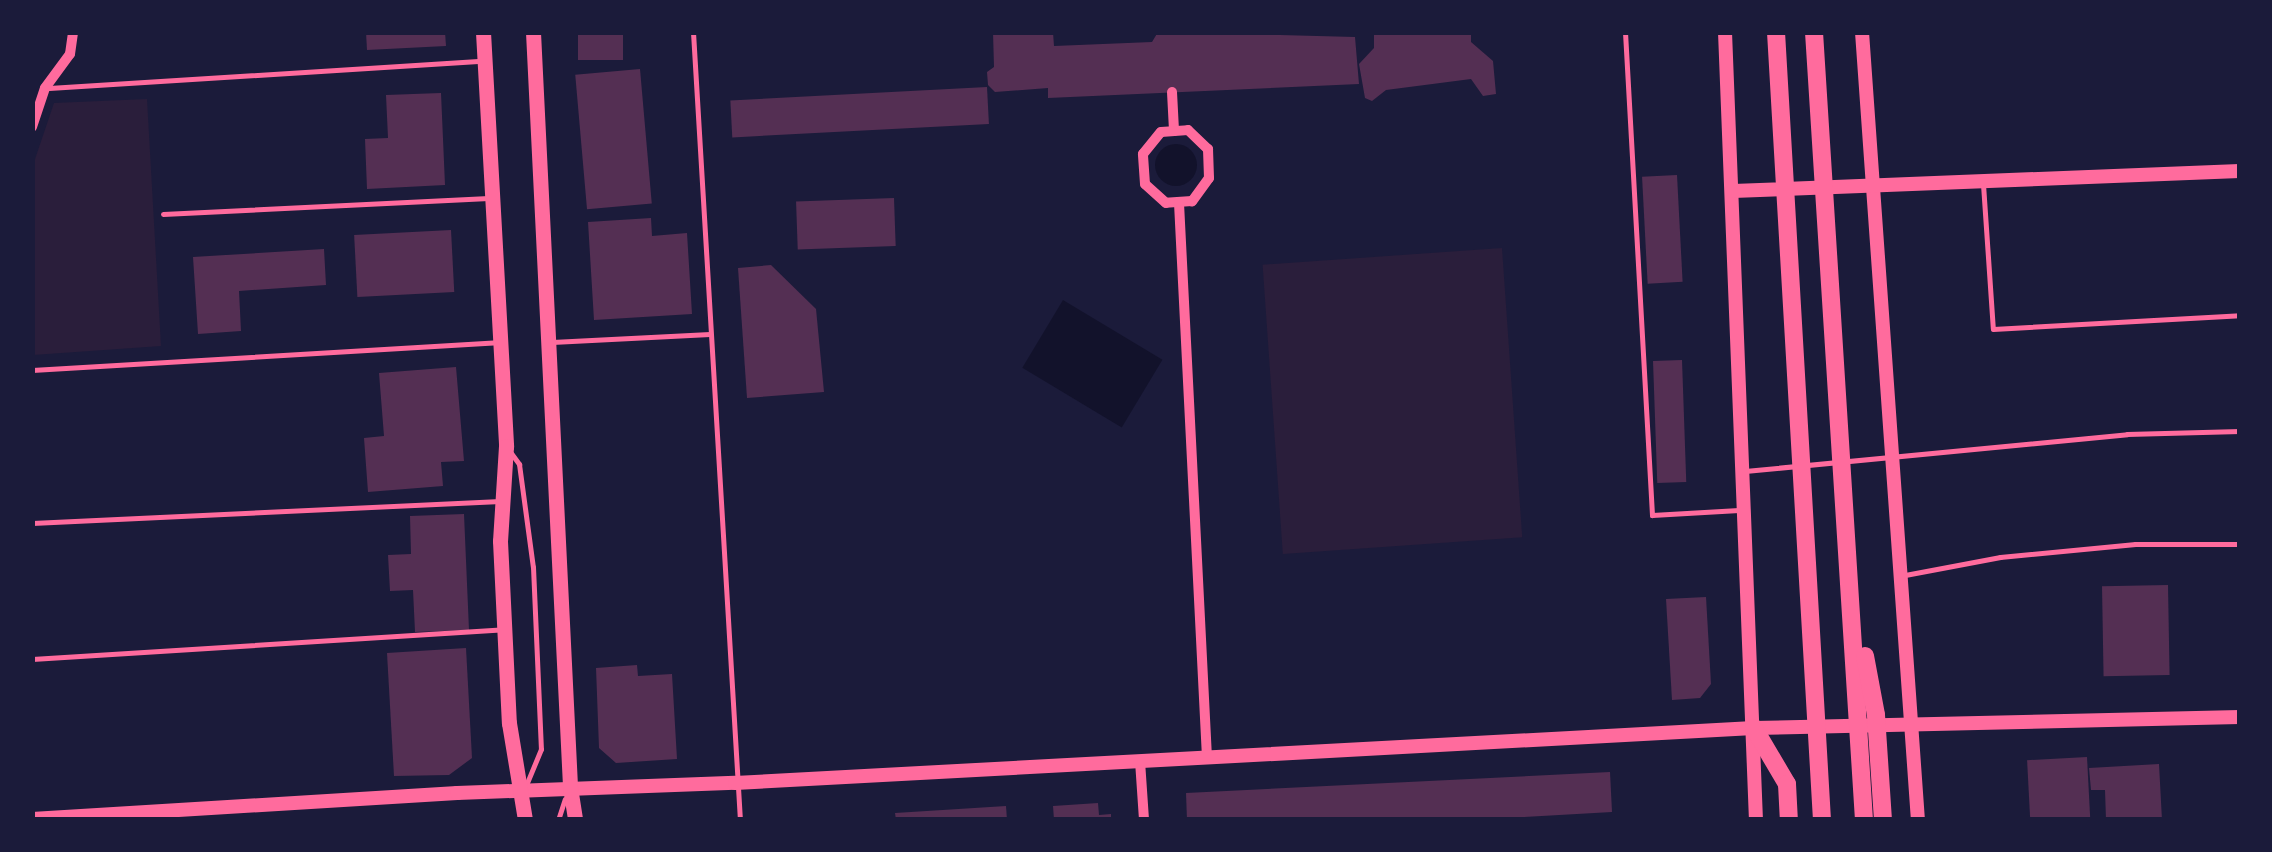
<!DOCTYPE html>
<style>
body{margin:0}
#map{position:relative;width:2272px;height:852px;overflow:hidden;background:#1b1b3a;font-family:"Open Sans",sans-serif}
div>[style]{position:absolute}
.green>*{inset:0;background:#2a1e3b;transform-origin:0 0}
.water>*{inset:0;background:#12122b;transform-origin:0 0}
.round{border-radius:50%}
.building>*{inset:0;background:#542f53;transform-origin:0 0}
.service>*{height:5px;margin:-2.5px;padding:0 2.5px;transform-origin:2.5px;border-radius:2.5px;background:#ff6b9d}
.minor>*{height:10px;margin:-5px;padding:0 5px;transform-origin:5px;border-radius:5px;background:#ff6b9d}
.tertiary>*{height:14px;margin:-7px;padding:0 7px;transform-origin:7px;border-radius:7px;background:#ff6b9d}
.secondary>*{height:15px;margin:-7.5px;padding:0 7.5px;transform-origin:7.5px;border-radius:7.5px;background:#ff6b9d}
.trunk>*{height:18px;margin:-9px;padding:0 9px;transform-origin:9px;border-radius:9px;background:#ff6b9d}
span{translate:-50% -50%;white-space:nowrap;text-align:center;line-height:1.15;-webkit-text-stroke:10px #1b1b3a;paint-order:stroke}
.frame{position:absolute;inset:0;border:35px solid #1b1b3a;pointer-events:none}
</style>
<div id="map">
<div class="green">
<i style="clip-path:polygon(147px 99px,161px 346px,33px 355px,33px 165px,54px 103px)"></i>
<i style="left:1502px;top:248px;width:290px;height:240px;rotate:86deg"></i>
</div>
<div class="water">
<i class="round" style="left:1155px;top:144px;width:42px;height:42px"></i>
<i style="left:1063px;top:300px;width:116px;height:79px;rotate:31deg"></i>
</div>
<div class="building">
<i style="clip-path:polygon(366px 32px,445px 32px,446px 46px,367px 50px)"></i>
<i style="left:578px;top:32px;width:45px;height:28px"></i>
<i style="clip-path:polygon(993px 32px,1053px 32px,1054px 46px,1152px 42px,1158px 32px,1355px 37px,1359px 84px,1048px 98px,1048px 88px,995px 92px,988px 85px,987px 72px,994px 67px)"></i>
<i style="clip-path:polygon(1374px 32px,1471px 32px,1471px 42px,1493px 61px,1496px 94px,1483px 96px,1471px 79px,1386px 90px,1372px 101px,1365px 98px,1359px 64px,1374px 48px)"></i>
<i style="left:640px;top:69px;width:135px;height:65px;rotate:85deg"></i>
<i style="left:987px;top:87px;width:37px;height:257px;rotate:87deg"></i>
<i style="clip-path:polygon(441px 93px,445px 185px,367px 189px,365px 139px,388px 138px,386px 95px)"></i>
<i style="left:1677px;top:175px;width:107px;height:35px;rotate:87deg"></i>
<i style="left:894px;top:198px;width:48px;height:98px;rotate:88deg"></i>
<i style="clip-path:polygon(651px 218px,652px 236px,687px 233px,692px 314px,594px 320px,588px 222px)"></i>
<i style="left:451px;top:230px;width:62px;height:97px;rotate:87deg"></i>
<i style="clip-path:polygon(324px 249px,326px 285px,239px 291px,241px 331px,198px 334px,193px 257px)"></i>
<i style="clip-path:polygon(771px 265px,816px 309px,824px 392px,747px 398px,738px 268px)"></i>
<i style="left:1682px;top:360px;width:122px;height:29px;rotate:88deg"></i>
<i style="clip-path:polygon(456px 367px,464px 461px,441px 462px,443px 486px,368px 492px,364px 438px,384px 436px,379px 373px)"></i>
<i style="clip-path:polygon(464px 514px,469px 630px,415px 632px,413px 590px,390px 591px,388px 555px,411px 554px,410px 516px)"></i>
<i style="left:2168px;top:585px;width:90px;height:66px;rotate:89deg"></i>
<i style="clip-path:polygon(1706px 597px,1711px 684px,1700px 698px,1672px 700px,1666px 599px)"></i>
<i style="clip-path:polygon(466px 648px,472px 758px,449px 775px,394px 776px,387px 653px)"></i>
<i style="clip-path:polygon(637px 665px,638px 676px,672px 674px,677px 759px,616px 763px,599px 748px,596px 668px)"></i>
<i style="left:2087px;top:757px;width:63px;height:60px;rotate:87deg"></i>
<i style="clip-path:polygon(2159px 764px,2162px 820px,2106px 820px,2105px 790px,2091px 790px,2089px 768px)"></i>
<i style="clip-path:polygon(1610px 772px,1612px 812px,1472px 820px,1187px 820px,1186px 793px)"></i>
<i style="clip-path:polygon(1098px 803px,1099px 815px,1111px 814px,1111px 820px,1054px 820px,1053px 806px)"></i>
<i style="clip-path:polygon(1006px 806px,1007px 820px,896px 820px,895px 813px)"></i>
</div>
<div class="service">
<i style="left:693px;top:32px;width:789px;rotate:86.59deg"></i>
<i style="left:1625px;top:32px;width:484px;rotate:86.8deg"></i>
<i style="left:1652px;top:515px;width:87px;rotate:-3.3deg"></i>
<i style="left:49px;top:88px;width:434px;rotate:-3.6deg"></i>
<i style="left:1983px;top:184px;width:145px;rotate:86.1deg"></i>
<i style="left:1993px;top:329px;width:247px;rotate:-3.2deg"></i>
<i style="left:163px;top:214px;width:326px;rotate:-2.8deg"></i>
<i style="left:552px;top:342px;width:158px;rotate:-2.9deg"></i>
<i style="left:32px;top:370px;width:466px;rotate:-3.4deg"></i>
<i style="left:511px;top:453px;width:14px;rotate:54deg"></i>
<i style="left:519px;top:464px;width:104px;rotate:82.3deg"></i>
<i style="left:533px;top:567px;width:182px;rotate:87.5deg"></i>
<i style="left:541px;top:749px;width:44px;rotate:112.5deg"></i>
<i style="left:1745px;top:471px;width:384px;rotate:-5.5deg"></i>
<i style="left:2127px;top:434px;width:113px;rotate:-1.5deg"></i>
<i style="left:32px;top:523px;width:469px;rotate:-2.7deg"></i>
<i style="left:1905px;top:575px;width:97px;rotate:-10.7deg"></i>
<i style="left:2000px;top:557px;width:136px;rotate:-5.5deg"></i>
<i style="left:2135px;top:544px;width:105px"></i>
<i style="left:32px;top:659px;width:473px;rotate:-3.6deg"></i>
<i style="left:558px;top:820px;width:22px;rotate:-72deg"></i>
</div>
<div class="minor">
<i style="left:1172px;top:92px;width:39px;rotate:87deg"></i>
<i style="left:32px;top:127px;width:41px;rotate:-71.6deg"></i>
<i style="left:45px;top:88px;width:42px;rotate:-53.7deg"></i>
<i style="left:70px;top:54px;width:22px;rotate:-82deg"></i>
<i style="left:1188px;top:130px;width:28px;rotate:44deg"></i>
<i style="left:1208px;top:149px;width:29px;rotate:88deg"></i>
<i style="left:1209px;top:178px;width:29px;rotate:126deg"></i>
<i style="left:1192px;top:201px;width:26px;rotate:176deg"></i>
<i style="left:1166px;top:203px;width:28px;rotate:-138deg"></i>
<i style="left:1145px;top:184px;width:30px;rotate:-94deg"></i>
<i style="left:1143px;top:154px;width:28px;rotate:-51deg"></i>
<i style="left:1161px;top:132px;width:27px;rotate:-4deg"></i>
<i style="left:1179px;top:203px;width:556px;rotate:87.11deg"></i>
<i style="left:1140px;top:761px;width:59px;rotate:86.1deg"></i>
</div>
<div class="tertiary">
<i style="left:1725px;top:32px;width:789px;rotate:87.75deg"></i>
<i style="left:1862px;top:32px;width:790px;rotate:85.94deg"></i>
<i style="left:1733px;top:191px;width:507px;rotate:-2.26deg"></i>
<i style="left:32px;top:819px;width:426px;rotate:-3.5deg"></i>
<i style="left:457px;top:793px;width:278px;rotate:-2.1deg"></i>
<i style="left:735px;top:783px;width:1020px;rotate:-3.09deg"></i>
<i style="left:1754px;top:728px;width:486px;rotate:-1.3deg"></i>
</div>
<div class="secondary">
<i style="left:483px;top:32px;width:415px;rotate:86.8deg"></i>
<i style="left:506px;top:446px;width:95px;rotate:93.6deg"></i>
<i style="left:500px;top:541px;width:182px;rotate:87.2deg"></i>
<i style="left:509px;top:723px;width:98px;rotate:80.6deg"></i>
<i style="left:533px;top:32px;width:756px;rotate:87.19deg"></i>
<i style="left:570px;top:787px;width:33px;rotate:81deg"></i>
</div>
<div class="trunk">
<i style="left:1776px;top:32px;width:789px;rotate:86.66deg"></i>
<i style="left:1814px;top:32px;width:790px;rotate:86.37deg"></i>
<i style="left:1865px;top:656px;width:60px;rotate:79.4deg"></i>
<i style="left:1876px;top:715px;width:105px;rotate:86.2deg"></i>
<i style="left:1754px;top:728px;width:65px;rotate:59.5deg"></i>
<i style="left:1787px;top:784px;width:36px;rotate:87deg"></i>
</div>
<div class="frame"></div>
</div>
